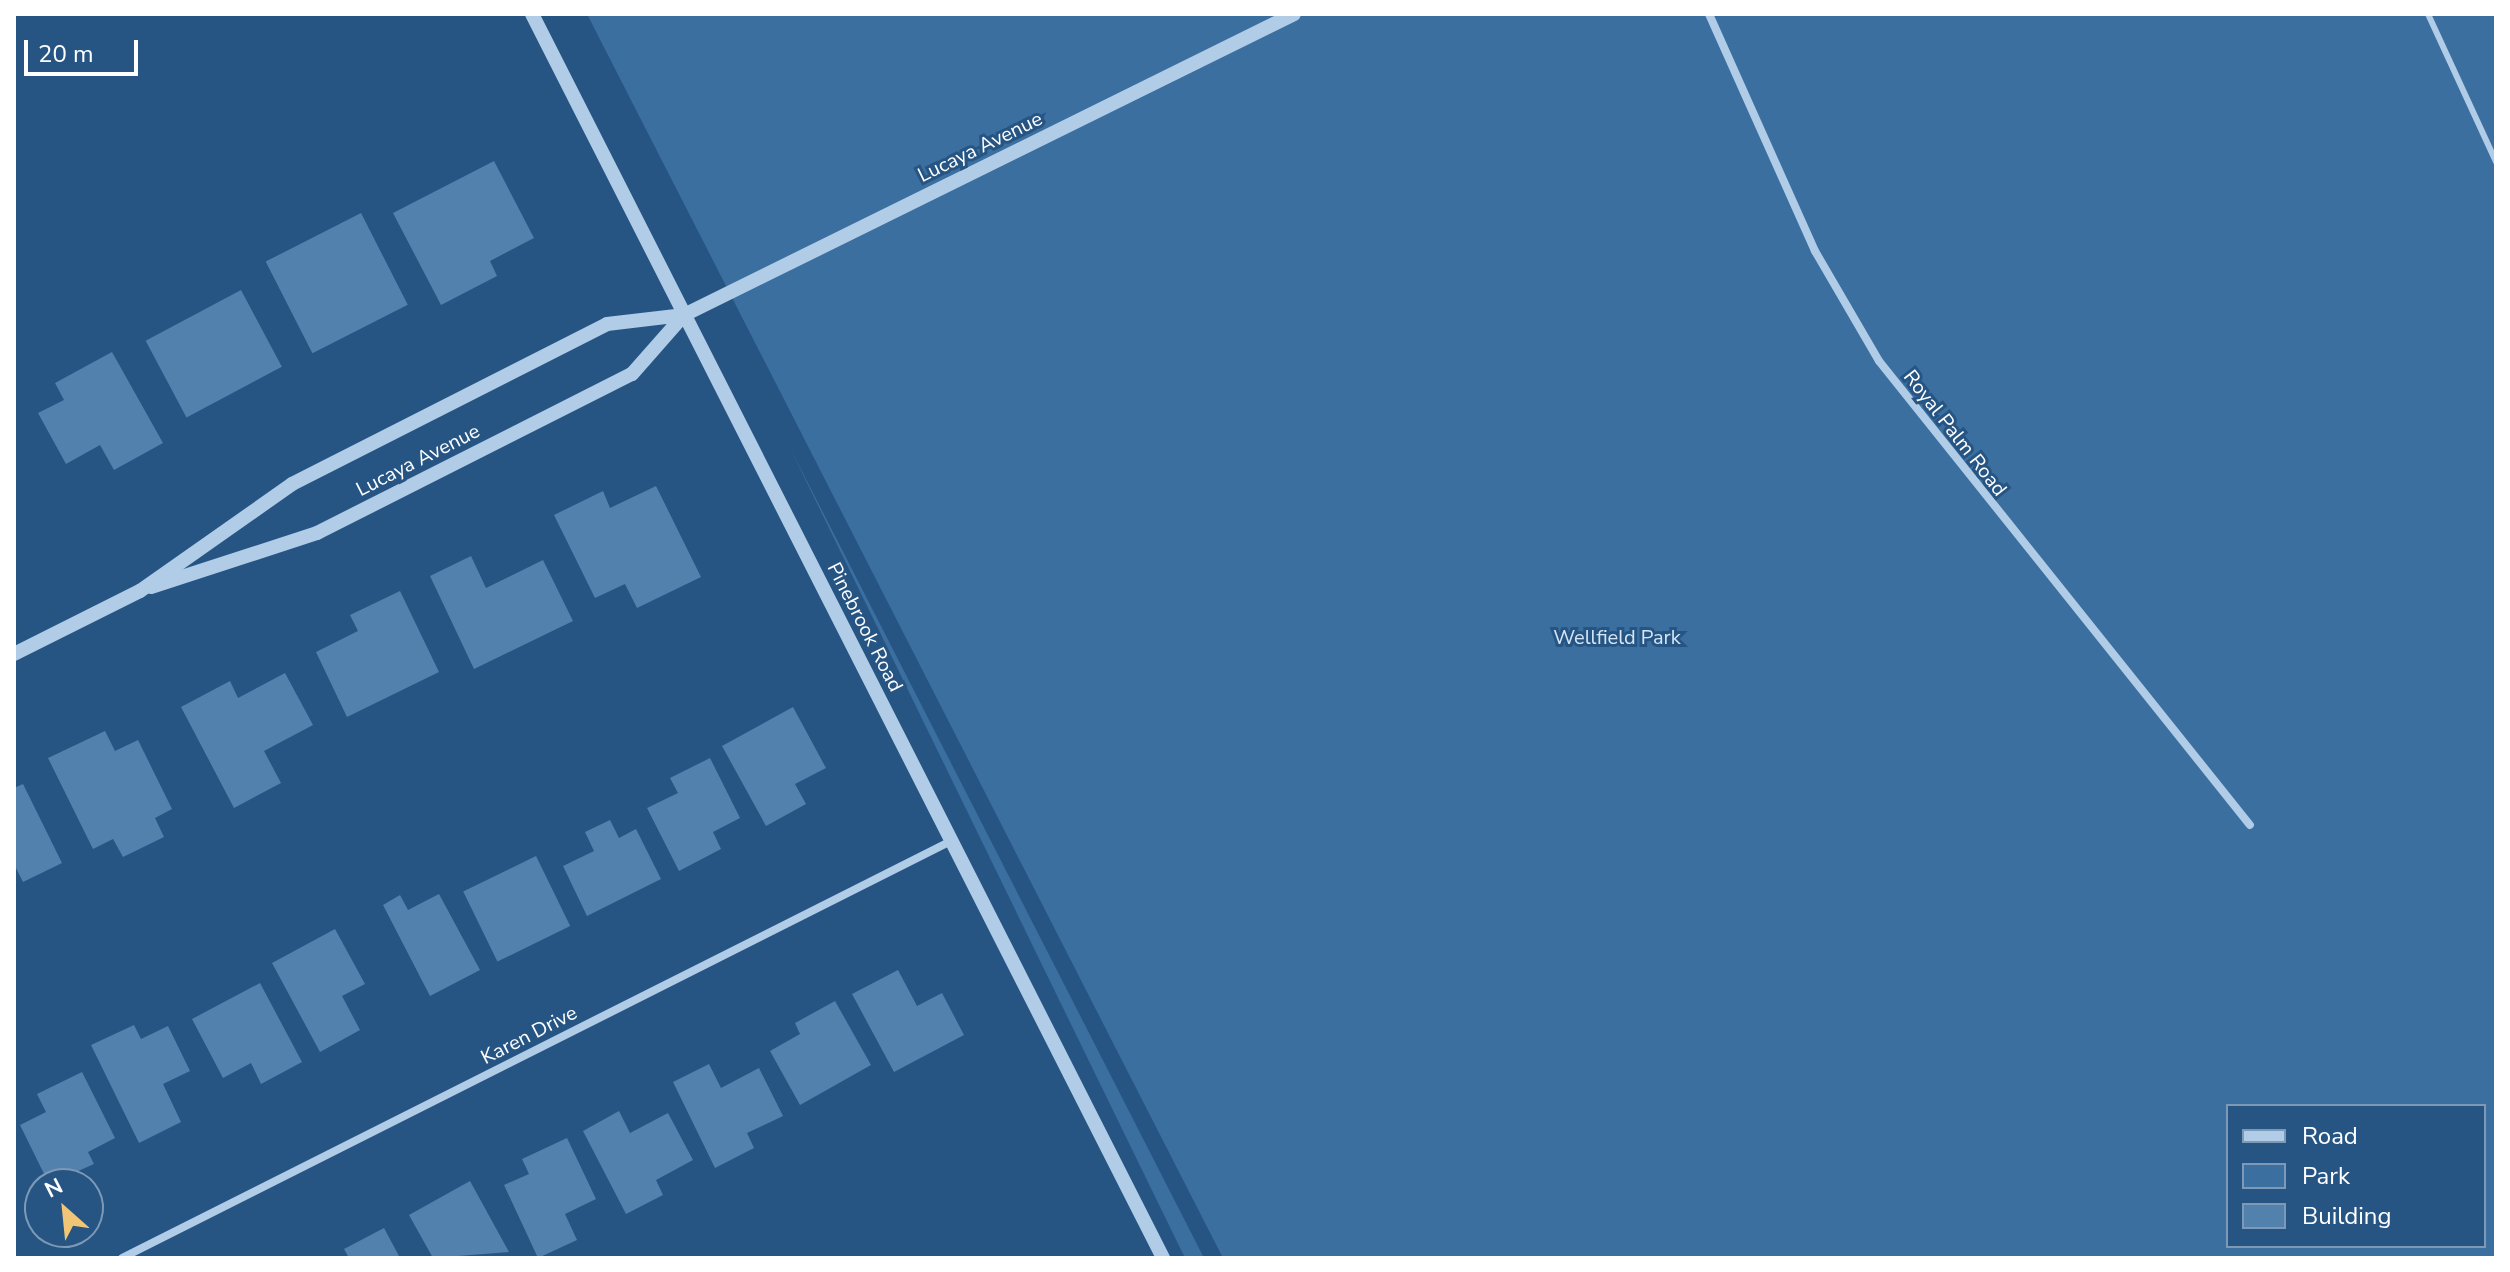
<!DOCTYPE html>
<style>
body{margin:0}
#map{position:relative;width:2510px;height:1272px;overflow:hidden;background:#265584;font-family:"Nunito Sans",sans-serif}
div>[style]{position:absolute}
.green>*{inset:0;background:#3b6fa0}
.building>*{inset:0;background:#5381ad;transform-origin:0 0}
.service>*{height:6px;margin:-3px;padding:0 3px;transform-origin:3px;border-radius:3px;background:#b0cce7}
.minor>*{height:8px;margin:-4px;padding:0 4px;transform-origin:4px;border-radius:4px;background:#b0cce7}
.tertiary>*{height:14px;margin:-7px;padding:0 7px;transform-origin:7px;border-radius:7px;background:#b0cce7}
span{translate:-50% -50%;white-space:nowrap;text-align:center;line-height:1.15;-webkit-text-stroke:6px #265584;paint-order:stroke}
.street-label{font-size:20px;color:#fff}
.park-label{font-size:20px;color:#d3e5f6}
.frame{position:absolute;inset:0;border:16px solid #fff;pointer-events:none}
.legend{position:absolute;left:2226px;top:1104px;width:260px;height:144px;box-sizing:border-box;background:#265584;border:2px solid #7d99b5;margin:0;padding:10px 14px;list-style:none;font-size:24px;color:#fff}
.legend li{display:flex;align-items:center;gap:16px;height:40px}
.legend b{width:40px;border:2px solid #7d99b5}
.north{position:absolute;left:24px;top:1168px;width:80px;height:80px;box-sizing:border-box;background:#265584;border:2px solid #7d99b5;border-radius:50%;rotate:333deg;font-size:22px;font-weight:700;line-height:32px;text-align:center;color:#fff}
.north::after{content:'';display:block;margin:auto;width:28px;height:36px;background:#f0c575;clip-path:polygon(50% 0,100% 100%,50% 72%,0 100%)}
.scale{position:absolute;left:24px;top:40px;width:114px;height:36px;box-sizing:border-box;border:4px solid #fff;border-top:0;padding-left:10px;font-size:24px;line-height:28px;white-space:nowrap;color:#fff;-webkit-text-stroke:6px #265584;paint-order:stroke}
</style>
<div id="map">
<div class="green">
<i style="clip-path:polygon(evenodd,587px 14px,2496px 14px,2496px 1258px,1223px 1258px,587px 14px,2228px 1106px,2484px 1106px,2484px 1246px,2228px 1246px,2228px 1106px)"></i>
<i style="clip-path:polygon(790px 448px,1204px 1258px,1185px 1258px)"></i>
</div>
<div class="building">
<i style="clip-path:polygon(494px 161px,534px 238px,490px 261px,497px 276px,441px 305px,393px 213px)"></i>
<i style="left:361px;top:213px;width:103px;height:107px;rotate:63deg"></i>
<i style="left:241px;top:290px;width:87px;height:108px;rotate:62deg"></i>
<i style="clip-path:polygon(112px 352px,163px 443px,114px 470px,100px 445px,66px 464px,38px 413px,64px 400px,55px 383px)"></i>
<i style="clip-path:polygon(656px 486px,701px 577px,637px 608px,625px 584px,595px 598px,554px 515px,603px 491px,610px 508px)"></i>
<i style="clip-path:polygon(471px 556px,486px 588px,543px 560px,573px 621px,474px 669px,430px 576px)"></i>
<i style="clip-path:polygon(400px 591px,439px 672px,347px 717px,316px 652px,358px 631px,350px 615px)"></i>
<i style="clip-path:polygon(285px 673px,313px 725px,264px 751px,281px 783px,234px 808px,181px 707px,230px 681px,238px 698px)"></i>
<i style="clip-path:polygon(793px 707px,826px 768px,795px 784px,806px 804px,766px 826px,722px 746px)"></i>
<i style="clip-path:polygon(105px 731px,115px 751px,138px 740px,172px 809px,155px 818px,164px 837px,123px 857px,113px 839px,93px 849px,48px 758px)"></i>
<i style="clip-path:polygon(710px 758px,740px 818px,713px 832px,721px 849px,679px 871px,647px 808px,678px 793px,670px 778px)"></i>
<i style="clip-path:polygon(23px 784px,62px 863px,23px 882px,14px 864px,14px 788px)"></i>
<i style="clip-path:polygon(610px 820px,619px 838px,636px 829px,661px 879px,587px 916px,563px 866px,594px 851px,585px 832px)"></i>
<i style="left:536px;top:856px;width:78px;height:81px;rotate:64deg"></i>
<i style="clip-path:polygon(439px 894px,480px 970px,430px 996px,383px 905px,400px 895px,408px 910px)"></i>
<i style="clip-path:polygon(335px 929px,365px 984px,342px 996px,360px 1030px,320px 1052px,272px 963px)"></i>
<i style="clip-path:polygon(898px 970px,917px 1006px,942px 993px,964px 1035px,894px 1072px,852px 994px)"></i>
<i style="clip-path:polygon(260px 983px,302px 1062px,261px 1084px,251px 1063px,223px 1078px,192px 1019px)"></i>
<i style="clip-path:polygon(835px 1001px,871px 1065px,800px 1105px,770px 1051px,800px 1034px,795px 1023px)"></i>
<i style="clip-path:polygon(134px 1025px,141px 1039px,168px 1026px,190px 1071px,163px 1084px,181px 1122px,139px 1143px,91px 1045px)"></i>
<i style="clip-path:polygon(709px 1064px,721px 1088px,759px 1068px,783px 1116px,747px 1133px,754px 1148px,715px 1168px,673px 1082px)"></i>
<i style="clip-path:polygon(82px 1072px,115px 1138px,88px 1152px,94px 1164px,49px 1184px,20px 1125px,46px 1112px,37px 1094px)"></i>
<i style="clip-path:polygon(619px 1111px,630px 1133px,668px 1113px,693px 1160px,656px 1180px,663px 1195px,626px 1214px,583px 1131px)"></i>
<i style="clip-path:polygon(567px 1138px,596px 1199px,565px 1214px,577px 1240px,538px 1258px,504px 1185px,529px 1174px,522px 1159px)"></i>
<i style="clip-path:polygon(470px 1181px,509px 1252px,433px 1258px,409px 1215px)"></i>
<i style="clip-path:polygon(384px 1228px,400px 1258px,349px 1258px,344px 1249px)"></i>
</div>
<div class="service">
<i style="left:2428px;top:14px;width:163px;rotate:65.3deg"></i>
</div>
<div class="minor">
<i style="left:1709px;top:14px;width:260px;rotate:65.9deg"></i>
<i style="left:1815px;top:251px;width:127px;rotate:59.8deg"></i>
<i style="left:1879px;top:361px;width:594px;rotate:51.36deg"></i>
<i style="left:122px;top:1258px;width:928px;rotate:-26.7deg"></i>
</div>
<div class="tertiary">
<i style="left:532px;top:14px;width:1395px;rotate:63.1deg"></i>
<i style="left:151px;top:587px;width:175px;rotate:-18deg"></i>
<i style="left:317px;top:533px;width:353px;rotate:-26.8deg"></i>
<i style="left:632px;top:374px;width:79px;rotate:-48.6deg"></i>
<i style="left:14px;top:654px;width:141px;rotate:-26.6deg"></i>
<i style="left:140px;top:591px;width:186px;rotate:-35.1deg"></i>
<i style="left:292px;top:484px;width:353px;rotate:-26.9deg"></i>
<i style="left:607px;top:324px;width:78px;rotate:-6.7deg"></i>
<i style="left:684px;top:315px;width:680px;rotate:-26.26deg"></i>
</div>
<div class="street-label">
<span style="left:980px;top:147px;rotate:-26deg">Lucaya Avenue</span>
<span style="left:1955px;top:433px;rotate:52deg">Royal Palm Road</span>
<span style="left:418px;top:460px;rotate:-27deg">Lucaya Avenue</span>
<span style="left:865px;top:627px;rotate:63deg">Pinebrook Road</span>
<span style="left:529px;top:1035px;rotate:-27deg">Karen Drive</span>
</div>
<div class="park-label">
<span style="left:1617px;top:637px">Wellfield Park</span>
</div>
<div class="frame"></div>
<ul class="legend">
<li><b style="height:10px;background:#b0cce7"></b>Road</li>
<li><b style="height:22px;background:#3b6fa0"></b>Park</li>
<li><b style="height:22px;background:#5381ad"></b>Building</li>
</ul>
<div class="north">N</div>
<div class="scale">20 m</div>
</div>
